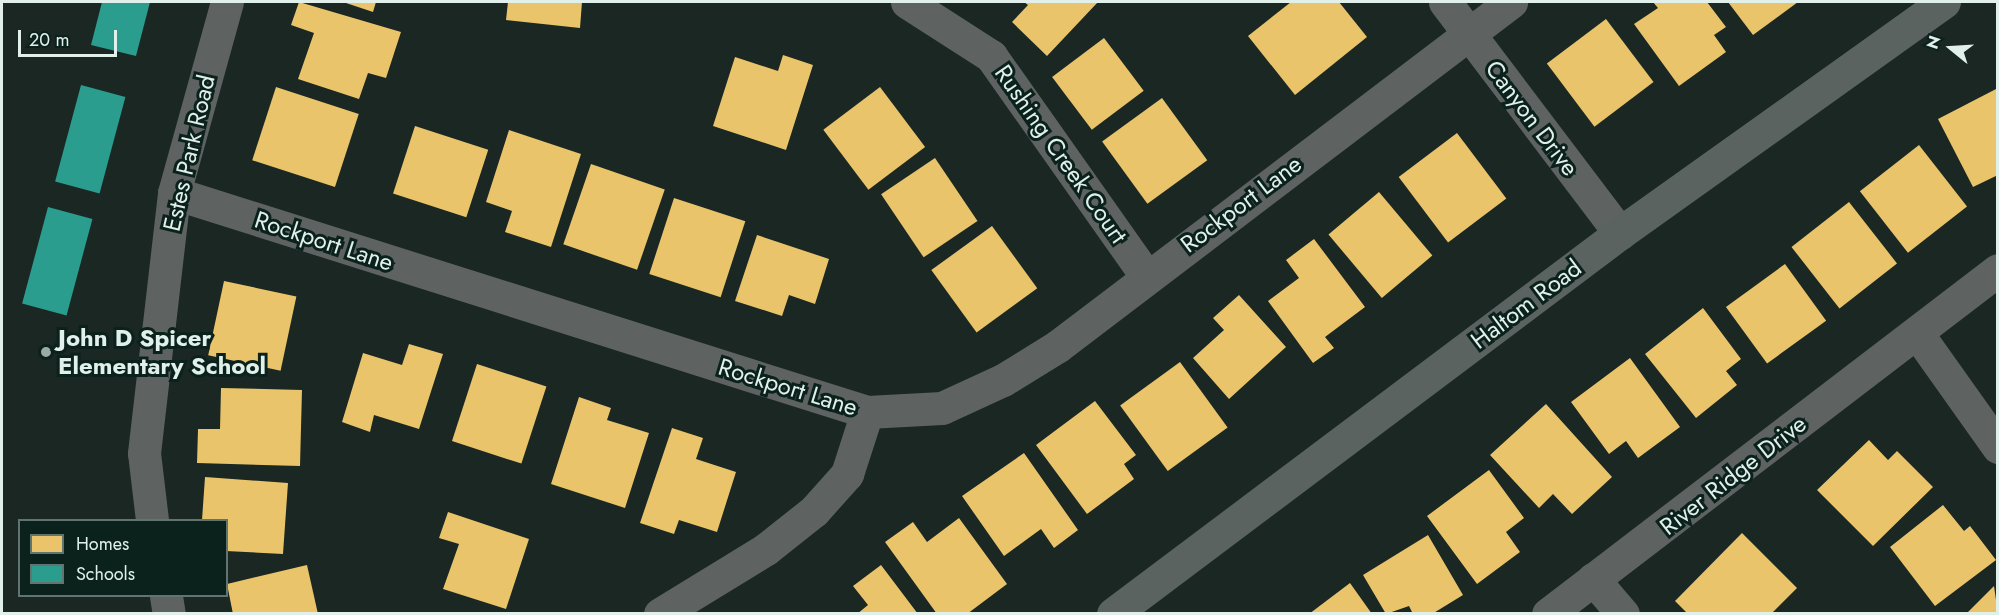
<!DOCTYPE html>
<style>
body{margin:0}
#map{position:relative;width:1999px;height:615px;overflow:hidden;background:#1a2723;font-family:Jost,sans-serif}
div>[style]{position:absolute}
.homes>*{inset:0;background:#e9c46a;transform-origin:0 0}
.schools>*{inset:0;background:#2a9d8f;transform-origin:0 0}
.minor>*{height:33px;margin:-16.5px;padding:0 16.5px;transform-origin:16.5px;border-radius:16.5px;background:#5e6261}
.major>*{height:33px;margin:-16.5px;padding:0 16.5px;transform-origin:16.5px;border-radius:16.5px;background:#5b6361}
.dots>*{width:16px;height:16px;translate:-50% -50%;box-sizing:border-box;border:3px solid #0b221c;border-radius:50%}
span{translate:-50% -50%;white-space:nowrap;text-align:center;line-height:1.15;-webkit-text-stroke:6px #0b221c;paint-order:stroke}
.street-label{font-size:24px;color:#e2f0eb}
.poi-label{font-size:24px;color:#e2f0eb;font-weight:700}
.left{translate:0 -50%;text-align:left}
.frame{position:absolute;inset:0;border:3px solid #e2f0eb;pointer-events:none}
.legend{position:absolute;left:18px;top:519px;width:210px;height:78px;box-sizing:border-box;background:#0b221c;border:2px solid #61746f;margin:0;padding:8px 10px;list-style:none;font-size:18px;color:#e2f0eb}
.legend li{display:flex;align-items:center;gap:12px;height:30px}
.legend b{width:30px;border:2px solid #61746f}
.north{position:absolute;left:1921px;top:18px;width:60px;height:60px;-webkit-text-stroke:4px #0b221c;paint-order:stroke;rotate:288deg;font-size:16px;font-weight:700;line-height:24px;text-align:center;color:#e2f0eb}
.north::after{content:'';display:block;margin:auto;width:21px;height:27px;background:#e2f0eb;clip-path:polygon(50% 0,100% 100%,50% 72%,0 100%)}
.scale{position:absolute;left:18px;top:30px;width:99px;height:27px;box-sizing:border-box;border:3px solid #e2f0eb;border-top:0;padding-left:8px;font-size:18px;line-height:21px;white-space:nowrap;color:#e2f0eb;-webkit-text-stroke:4px #0b221c;paint-order:stroke}
</style>
<div id="map">
<div class="homes">
<i style="clip-path:polygon(299px 2px,401px 32px,386px 78px,368px 73px,359px 99px,298px 79px,314px 33px,291px 25px)"></i>
<i style="clip-path:polygon(343px 2px,376px 2px,373px 12px)"></i>
<i style="clip-path:polygon(508px 2px,582px 2px,580px 28px,506px 20px)"></i>
<i style="clip-path:polygon(1024px 2px,1098px 2px,1047px 56px,1012px 22px,1028px 5px)"></i>
<i style="clip-path:polygon(1291px 2px,1339px 2px,1367px 37px,1295px 95px,1248px 36px)"></i>
<i style="clip-path:polygon(1653px 2px,1707px 2px,1726px 27px,1714px 35px,1726px 52px,1679px 86px,1634px 24px,1658px 8px)"></i>
<i style="clip-path:polygon(1728px 2px,1798px 2px,1753px 35px)"></i>
<i style="left:1606px;top:19px;width:79px;height:74px;rotate:53deg"></i>
<i style="left:1104px;top:38px;width:66px;height:65px;rotate:53deg"></i>
<i style="clip-path:polygon(783px 55px,813px 65px,786px 150px,713px 126px,735px 57px,778px 71px)"></i>
<i style="left:276px;top:87px;width:87px;height:77px;rotate:18deg"></i>
<i style="left:880px;top:87px;width:75px;height:71px;rotate:53deg"></i>
<i style="clip-path:polygon(1998px 88px,1998px 175px,1973px 187px,1938px 119px)"></i>
<i style="left:1162px;top:98px;width:77px;height:74px;rotate:54deg"></i>
<i style="left:415px;top:126px;width:77px;height:71px;rotate:18deg"></i>
<i style="clip-path:polygon(509px 130px,581px 154px,551px 247px,505px 232px,512px 211px,486px 202px)"></i>
<i style="left:1457px;top:133px;width:82px;height:73px;rotate:53deg"></i>
<i style="left:1919px;top:145px;width:78px;height:75px;rotate:52deg"></i>
<i style="left:935px;top:158px;width:76px;height:65px;rotate:56deg"></i>
<i style="left:591px;top:164px;width:78px;height:85px;rotate:19deg"></i>
<i style="left:1379px;top:192px;width:83px;height:66px;rotate:50deg"></i>
<i style="left:674px;top:198px;width:75px;height:80px;rotate:18deg"></i>
<i style="left:1849px;top:202px;width:78px;height:73px;rotate:52deg"></i>
<i style="left:992px;top:226px;width:77px;height:75px;rotate:54deg"></i>
<i style="clip-path:polygon(757px 235px,829px 259px,815px 304px,789px 295px,782px 316px,735px 301px)"></i>
<i style="clip-path:polygon(1314px 239px,1365px 307px,1325px 337px,1334px 348px,1313px 363px,1268px 301px,1299px 278px,1286px 260px)"></i>
<i style="left:1785px;top:264px;width:70px;height:73px;rotate:54deg"></i>
<i style="left:224px;top:281px;width:74px;height:76px;rotate:12deg"></i>
<i style="clip-path:polygon(1239px 295px,1286px 347px,1229px 399px,1193px 358px,1224px 330px,1213px 318px)"></i>
<i style="clip-path:polygon(1703px 308px,1741px 359px,1726px 371px,1737px 385px,1696px 418px,1645px 354px)"></i>
<i style="clip-path:polygon(409px 344px,443px 354px,419px 429px,374px 415px,370px 432px,342px 422px,363px 353px,402px 365px)"></i>
<i style="clip-path:polygon(1630px 358px,1680px 427px,1638px 458px,1626px 441px,1609px 454px,1571px 402px)"></i>
<i style="left:1180px;top:362px;width:81px;height:74px;rotate:54deg"></i>
<i style="left:477px;top:364px;width:73px;height:81px;rotate:18deg"></i>
<i style="clip-path:polygon(221px 388px,302px 390px,300px 466px,197px 463px,198px 429px,220px 429px)"></i>
<i style="clip-path:polygon(579px 397px,611px 408px,607px 420px,649px 433px,625px 508px,551px 484px)"></i>
<i style="clip-path:polygon(1095px 401px,1136px 455px,1124px 464px,1134px 479px,1087px 514px,1036px 445px)"></i>
<i style="clip-path:polygon(1546px 404px,1612px 477px,1572px 514px,1553px 494px,1539px 508px,1490px 455px)"></i>
<i style="clip-path:polygon(672px 428px,703px 438px,696px 459px,736px 472px,717px 532px,679px 520px,674px 534px,640px 523px)"></i>
<i style="clip-path:polygon(1869px 440px,1888px 460px,1897px 451px,1933px 487px,1873px 546px,1817px 490px)"></i>
<i style="clip-path:polygon(1024px 453px,1078px 530px,1054px 548px,1041px 529px,1004px 556px,962px 496px)"></i>
<i style="clip-path:polygon(1489px 470px,1524px 518px,1506px 532px,1520px 552px,1477px 584px,1427px 516px)"></i>
<i style="clip-path:polygon(205px 477px,288px 483px,283px 554px,226px 551px,226px 520px,202px 520px)"></i>
<i style="clip-path:polygon(1943px 505px,1964px 531px,1970px 526px,1996px 560px,1935px 606px,1890px 547px)"></i>
<i style="clip-path:polygon(448px 512px,529px 539px,506px 609px,443px 589px,459px 544px,439px 538px)"></i>
<i style="clip-path:polygon(959px 518px,1007px 584px,967px 614px,937px 614px,885px 542px,913px 522px,927px 542px)"></i>
<i style="clip-path:polygon(1742px 533px,1797px 588px,1771px 614px,1688px 614px,1675px 601px)"></i>
<i style="clip-path:polygon(1428px 535px,1463px 595px,1432px 614px,1413px 614px,1409px 606px,1386px 614px,1363px 575px)"></i>
<i style="clip-path:polygon(307px 565px,318px 614px,233px 614px,227px 584px)"></i>
<i style="clip-path:polygon(881px 565px,918px 614px,857px 614px,868px 605px,853px 586px)"></i>
<i style="clip-path:polygon(1350px 583px,1372px 614px,1309px 614px)"></i>
<i style="clip-path:polygon(1994px 586px,1998px 614px,1966px 614px)"></i>
</div>
<div class="schools">
<i style="clip-path:polygon(102px 2px,150px 2px,136px 56px,91px 45px)"></i>
<i style="left:81px;top:85px;width:46px;height:100px;rotate:15deg"></i>
<i style="left:48px;top:207px;width:46px;height:100px;rotate:15deg"></i>
</div>
<div class="minor">
<i style="left:907px;top:2px;width:100px;rotate:32.7deg"></i>
<i style="left:991px;top:56px;width:269px;rotate:54.8deg"></i>
<i style="left:1445px;top:2px;width:290px;rotate:52.9deg"></i>
<i style="left:174px;top:193px;width:727px;rotate:17.54deg"></i>
<i style="left:867px;top:412px;width:75px;rotate:-3.1deg"></i>
<i style="left:942px;top:408px;width:67px;rotate:-24.7deg"></i>
<i style="left:1003px;top:380px;width:65px;rotate:-31.7deg"></i>
<i style="left:1058px;top:346px;width:569px;rotate:-37.21deg"></i>
<i style="left:1917px;top:333px;width:140px;rotate:54.6deg"></i>
<i style="left:152px;top:520px;width:67px;rotate:-96.8deg"></i>
<i style="left:144px;top:453px;width:262px;rotate:-83.4deg"></i>
<i style="left:174px;top:193px;width:198px;rotate:-74.5deg"></i>
<i style="left:1593px;top:579px;width:46px;rotate:49.4deg"></i>
<i style="left:166px;top:596px;width:18px;rotate:81deg"></i>
<i style="left:660px;top:614px;width:124px;rotate:-31.5deg"></i>
<i style="left:766px;top:549px;width:61px;rotate:-38.4deg"></i>
<i style="left:814px;top:511px;width:50px;rotate:-48.3deg"></i>
<i style="left:847px;top:474px;width:65px;rotate:-72.1deg"></i>
<i style="left:1548px;top:614px;width:566px;rotate:-37.4deg"></i>
</div>
<div class="major">
<i style="left:1113px;top:614px;width:634px;rotate:-36.92deg"></i>
<i style="left:1620px;top:233px;width:398px;rotate:-35.5deg"></i>
</div>
<div class="dots">
<i style="left:46px;top:352px;background:#9caaa5"></i>
</div>
<div class="street-label">
<span style="left:1532px;top:118px;rotate:53deg">Canyon Drive</span>
<span style="left:189px;top:153px;rotate:-77deg">Estes Park Road</span>
<span style="left:1061px;top:154px;rotate:55deg">Rushing Creek Court</span>
<span style="left:1241px;top:204px;rotate:-37deg">Rockport Lane</span>
<span style="left:324px;top:241px;rotate:18deg">Rockport Lane</span>
<span style="left:1526px;top:304px;rotate:-37deg">Haltom Road</span>
<span style="left:788px;top:387px;rotate:17deg">Rockport Lane</span>
<span style="left:1733px;top:475px;rotate:-38deg">River Ridge Drive</span>
</div>
<div class="poi-label">
<span class="left" style="left:58px;top:352px">John D Spicer<br>Elementary School</span>
</div>
<div class="frame"></div>
<ul class="legend">
<li><b style="height:16px;background:#e9c46a"></b>Homes</li>
<li><b style="height:16px;background:#2a9d8f"></b>Schools</li>
</ul>
<div class="north">N</div>
<div class="scale">20 m</div>
</div>
